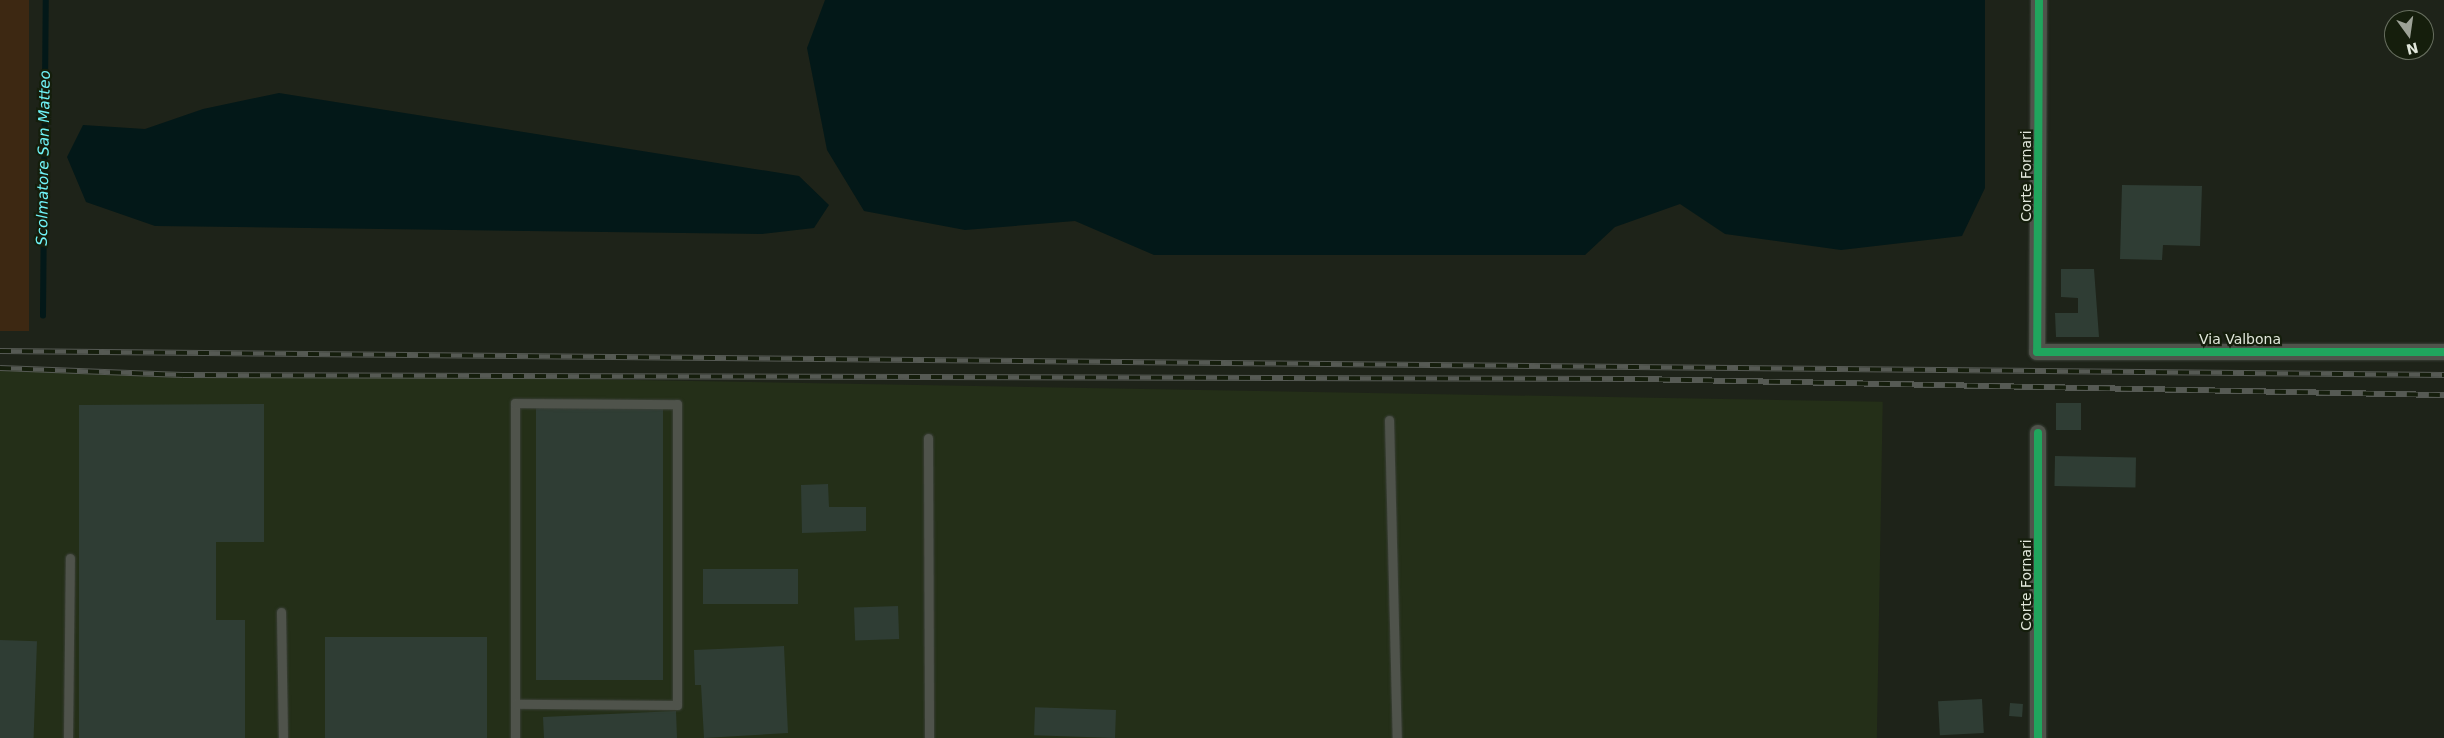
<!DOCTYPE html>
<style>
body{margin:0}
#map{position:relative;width:2444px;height:738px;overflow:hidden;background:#1e2319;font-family:"DejaVu Sans",sans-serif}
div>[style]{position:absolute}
.built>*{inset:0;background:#242f18;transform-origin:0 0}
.green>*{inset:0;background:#3d2812;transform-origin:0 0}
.water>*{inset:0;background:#031818}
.stream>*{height:5.5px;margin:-2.75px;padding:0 2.75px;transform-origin:2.75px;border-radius:2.75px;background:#031818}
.building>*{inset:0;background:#2f3d34;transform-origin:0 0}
.roads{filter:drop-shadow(0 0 1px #3b4038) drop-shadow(0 0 1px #3b4038)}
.service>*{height:9px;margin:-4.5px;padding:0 4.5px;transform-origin:4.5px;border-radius:4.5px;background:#4f534b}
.minor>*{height:16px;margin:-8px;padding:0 8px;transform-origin:8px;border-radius:8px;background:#4f534b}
.rail>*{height:5.5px;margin-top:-2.75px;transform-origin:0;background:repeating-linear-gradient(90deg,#151e0c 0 11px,#565a54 0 22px);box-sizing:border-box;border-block:1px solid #565a54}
.cycleway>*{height:8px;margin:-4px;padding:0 4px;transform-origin:4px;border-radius:4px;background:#20a55d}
span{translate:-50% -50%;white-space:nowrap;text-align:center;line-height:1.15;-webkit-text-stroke:4.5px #151e0c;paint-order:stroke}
.street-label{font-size:14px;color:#e1e7db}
.water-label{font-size:15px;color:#70f4f8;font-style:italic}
.north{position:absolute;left:2384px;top:10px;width:50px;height:50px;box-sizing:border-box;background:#151e0c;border:1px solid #676e5f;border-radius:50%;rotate:166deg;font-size:14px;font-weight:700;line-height:20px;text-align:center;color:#e1e7db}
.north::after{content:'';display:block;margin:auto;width:18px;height:22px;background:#9da297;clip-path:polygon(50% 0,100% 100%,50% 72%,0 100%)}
</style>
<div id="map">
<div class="built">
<i style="left:0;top:369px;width:1883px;height:369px;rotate:1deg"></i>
</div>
<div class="green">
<i style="left:0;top:0;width:29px;height:331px"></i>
</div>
<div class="water">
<i style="clip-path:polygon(825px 0,1985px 0,1985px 188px,1962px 236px,1841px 250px,1725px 234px,1680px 204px,1615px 227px,1585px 255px,1154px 255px,1075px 221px,965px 230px,864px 211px,827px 150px,807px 48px)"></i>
<i style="clip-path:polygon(279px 93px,799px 176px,829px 205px,814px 228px,762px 234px,155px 226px,86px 202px,67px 157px,83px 125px,145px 129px,203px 109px)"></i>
</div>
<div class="stream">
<i style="left:43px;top:316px;width:316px;rotate:-89.5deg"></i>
</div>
<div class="building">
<i style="clip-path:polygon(2122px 185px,2202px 186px,2200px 246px,2163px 245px,2162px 260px,2120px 259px)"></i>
<i style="clip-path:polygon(2061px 269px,2094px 269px,2099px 337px,2056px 337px,2055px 313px,2078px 313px,2078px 298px,2061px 297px)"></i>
<i style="left:2056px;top:403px;width:25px;height:27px"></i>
<i style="clip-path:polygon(264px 404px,264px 542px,216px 542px,216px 620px,245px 620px,245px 738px,79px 738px,79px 405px)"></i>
<i style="left:663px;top:408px;width:272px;height:127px;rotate:90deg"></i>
<i style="left:2055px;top:456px;width:81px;height:30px;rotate:1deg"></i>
<i style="clip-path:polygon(828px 484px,829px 507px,866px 507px,866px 531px,802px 533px,801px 485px)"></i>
<i style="left:703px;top:569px;width:95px;height:35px"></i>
<i style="left:898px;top:606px;width:33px;height:44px;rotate:88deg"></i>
<i style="left:487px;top:637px;width:101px;height:162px;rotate:90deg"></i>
<i style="left:0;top:640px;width:37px;height:98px;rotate:2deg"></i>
<i style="clip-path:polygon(784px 646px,788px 733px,704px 738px,701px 685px,695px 685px,694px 650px)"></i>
<i style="left:1982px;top:699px;width:34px;height:44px;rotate:87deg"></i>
<i style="left:2010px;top:703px;width:13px;height:13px;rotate:4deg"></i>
<i style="left:1116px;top:710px;width:28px;height:81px;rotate:92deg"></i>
<i style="clip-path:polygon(676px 711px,677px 738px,544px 738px,543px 717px)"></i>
</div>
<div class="roads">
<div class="service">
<i style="left:1389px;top:420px;width:318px;rotate:88.6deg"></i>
<i style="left:928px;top:438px;width:300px;rotate:89.8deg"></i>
<i style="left:281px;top:612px;width:126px;rotate:89.1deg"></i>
<i style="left:68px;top:738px;width:180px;rotate:-89.4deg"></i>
<i style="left:515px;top:738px;width:335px;rotate:-90deg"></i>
<i style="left:515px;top:403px;width:162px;rotate:0.4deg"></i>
<i style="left:677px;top:404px;width:301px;rotate:90deg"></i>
<i style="left:677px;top:705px;width:162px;rotate:-179.6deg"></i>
</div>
<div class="minor">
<i style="left:2039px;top:0;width:352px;rotate:90.3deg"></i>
<i style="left:2037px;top:352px;width:407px"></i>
<i style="left:2038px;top:433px;width:305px;rotate:90deg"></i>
</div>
</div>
<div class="rail">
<i style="left:0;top:351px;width:2444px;rotate:0.56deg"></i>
<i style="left:0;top:368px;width:183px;rotate:2.2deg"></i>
<i style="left:183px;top:375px;width:1454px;rotate:0.16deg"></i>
<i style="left:1637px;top:379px;width:807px;rotate:1.14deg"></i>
</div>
<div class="cycleway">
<i style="left:2039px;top:0;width:352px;rotate:90.3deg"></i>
<i style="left:2037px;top:352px;width:407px"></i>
<i style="left:2038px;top:433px;width:305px;rotate:90deg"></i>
</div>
<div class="street-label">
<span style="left:2026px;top:176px;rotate:-90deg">Corte Fornari</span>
<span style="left:2240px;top:339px">Via Valbona</span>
<span style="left:2026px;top:585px;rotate:-90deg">Corte Fornari</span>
</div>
<div class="water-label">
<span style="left:44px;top:158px;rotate:-89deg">Scolmatore San Matteo</span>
</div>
<div class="north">N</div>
</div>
